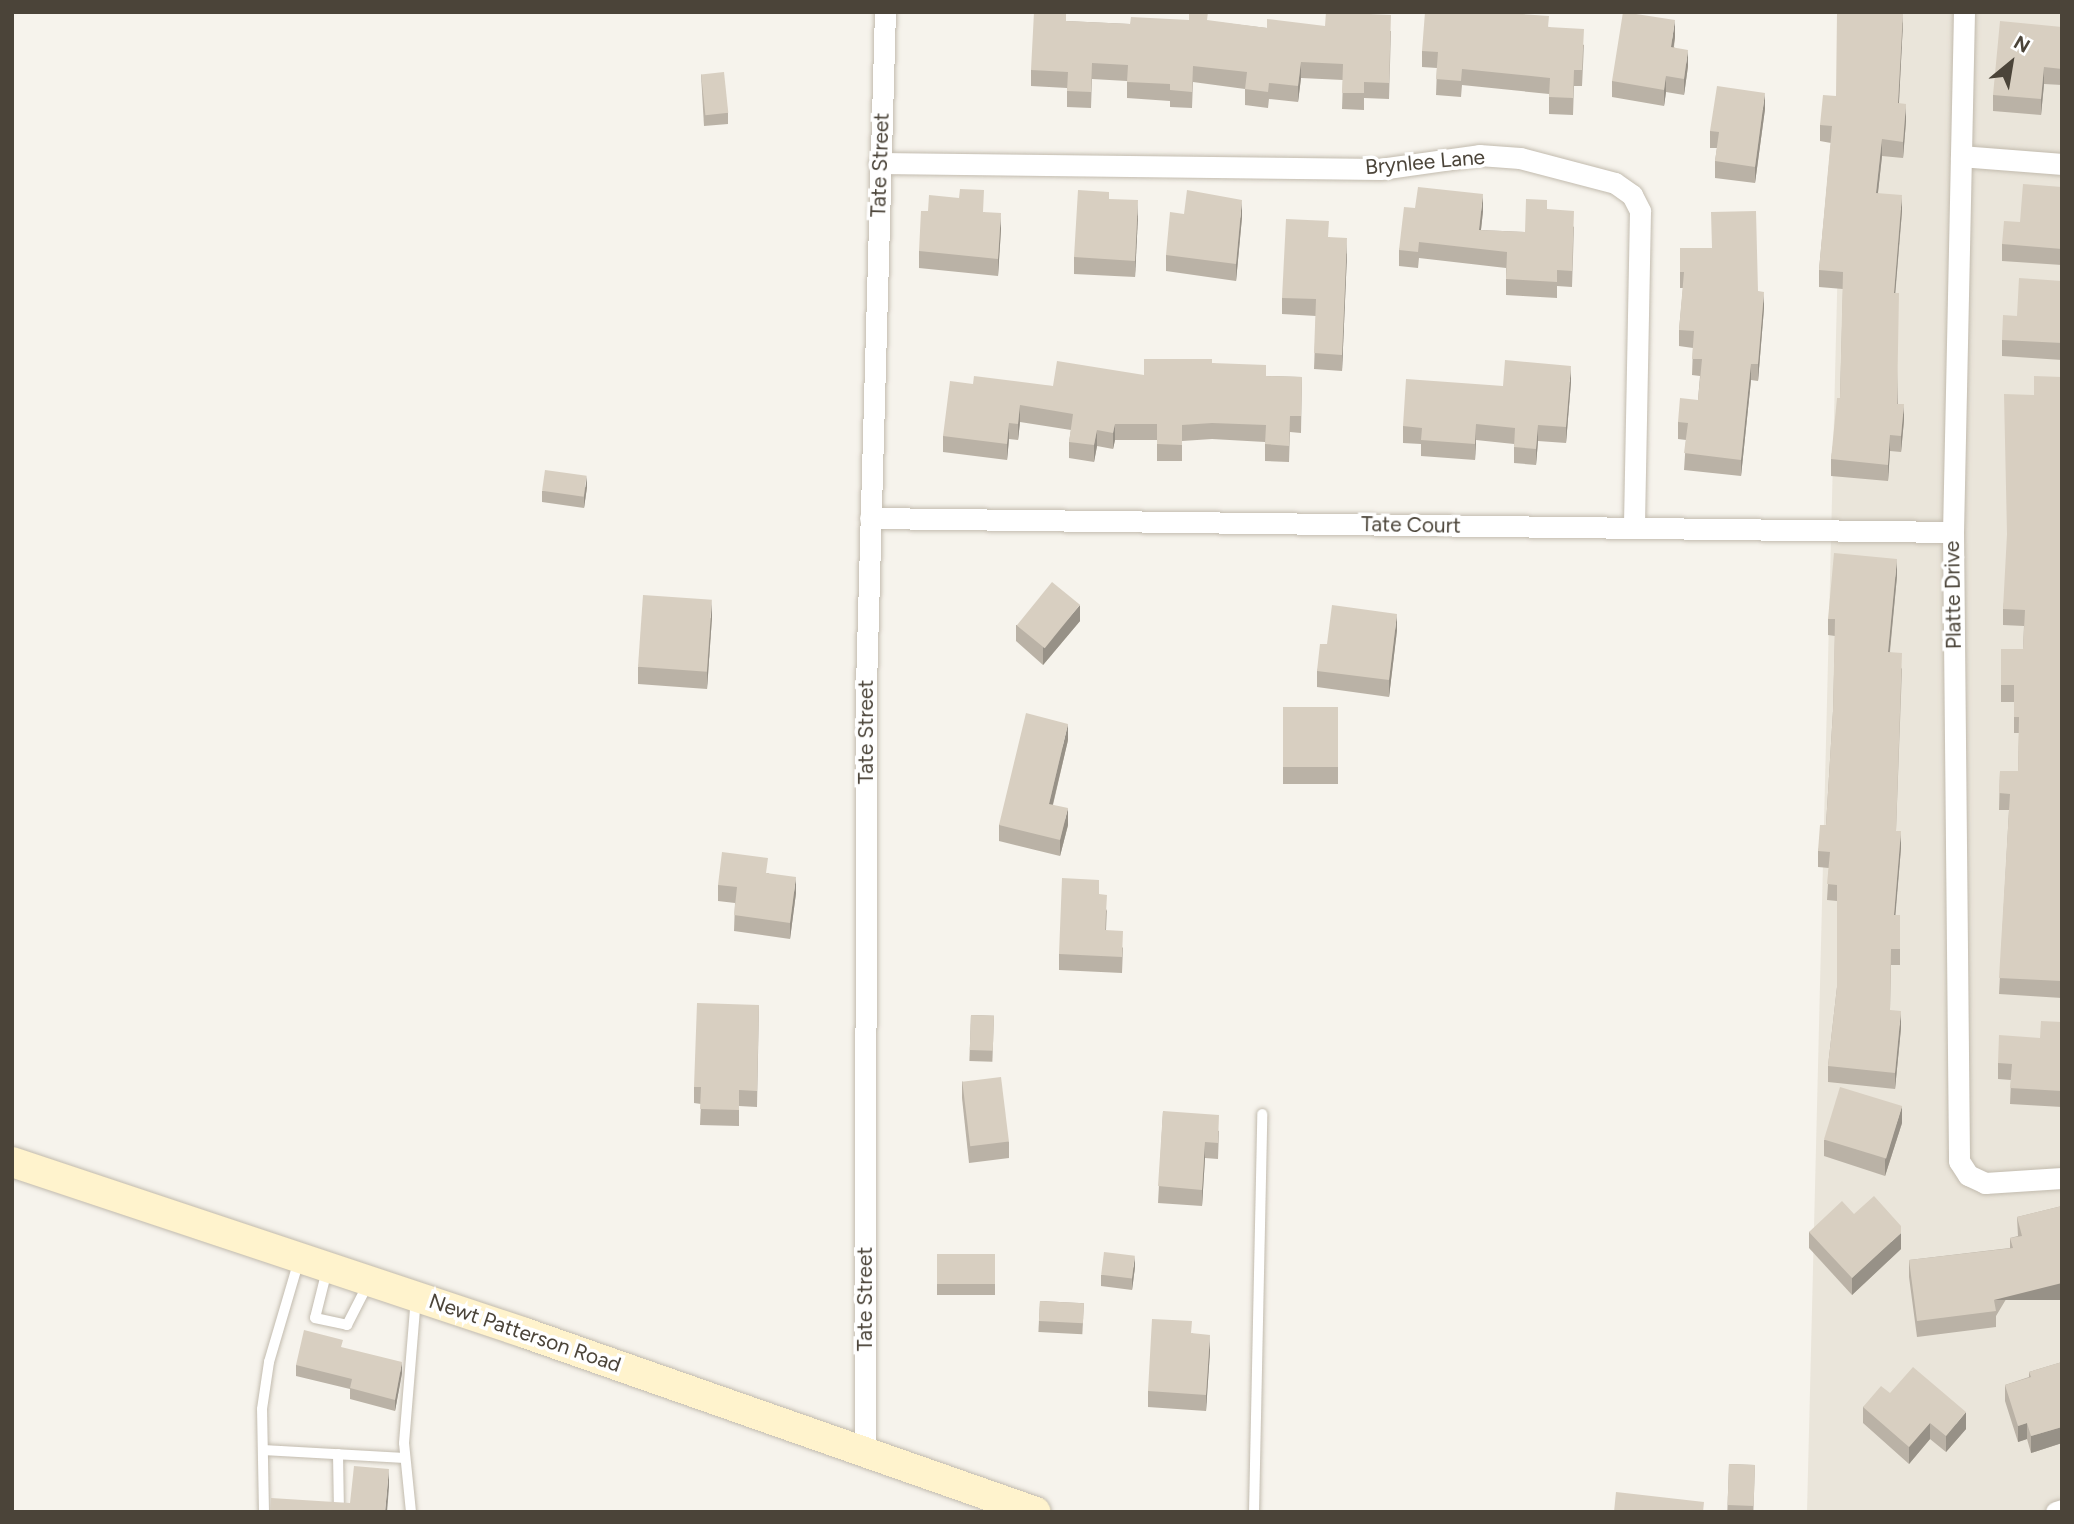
<!DOCTYPE html>
<style>
body{margin:0}
#map{position:relative;width:2074px;height:1524px;overflow:hidden;background:#f6f3ec;font-family:Figtree,sans-serif}
div>[style]{position:absolute}
.residential>*{inset:0;background:#eae5da}
.roads{filter:drop-shadow(0 0 2px #c2bbae) drop-shadow(0 0 2px #c2bbae)}
.lane>*{height:10px;margin:-5px;padding:0 5px;transform-origin:5px;border-radius:5px;background:#fff}
.street>*{height:21px;margin:-10.5px;padding:0 10.5px;transform-origin:10.5px;border-radius:10.5px;background:#fff}
.secondary>*{height:30px;margin:-15px;padding:0 15px;transform-origin:15px;border-radius:15px;background:#fff3cd}
.wall>*{inset:0;background:#bab2a6;transform-origin:0 0}
.shaded-wall>*{inset:0;background:#979187;transform-origin:0 0}
.building>*{inset:0;background:#d8cfc1;transform-origin:0 0}
span{translate:-50% -50%;white-space:nowrap;text-align:center;line-height:1.15;-webkit-text-stroke:7px #fff;paint-order:stroke}
.street-label{font-size:21px;color:#4b4439}
.frame{position:absolute;inset:0;border:14px solid #4b4439;pointer-events:none}
.north{position:absolute;left:1976px;top:28px;width:70px;height:70px;-webkit-text-stroke:5px #fff;paint-order:stroke;rotate:30deg;font-size:19px;font-weight:700;line-height:28px;text-align:center;color:#4b4439}
.north::after{content:'';display:block;margin:auto;width:24px;height:32px;background:#4b4439;clip-path:polygon(50% 0,100% 100%,50% 72%,0 100%)}
</style>
<div id="map">
<div class="residential">
<i style="clip-path:polygon(1844px 12px,2062px 12px,2062px 1512px,1807px 1512px)"></i>
</div>
<div class="roads">
<div class="lane">
<i style="left:327px;top:1270px;width:49px;rotate:104deg"></i>
<i style="left:315px;top:1318px;width:33px;rotate:12deg"></i>
<i style="left:347px;top:1325px;width:46px;rotate:-62.9deg"></i>
<i style="left:263px;top:1450px;width:142px;rotate:3.2deg"></i>
<i style="left:338px;top:1454px;width:58px;rotate:89deg"></i>
<i style="left:264px;top:1512px;width:103px;rotate:-91.1deg"></i>
<i style="left:262px;top:1409px;width:48px;rotate:-81.5deg"></i>
<i style="left:269px;top:1362px;width:106px;rotate:-73.6deg"></i>
<i style="left:411px;top:1512px;width:69px;rotate:-95.8deg"></i>
<i style="left:404px;top:1443px;width:145px;rotate:-85.3deg"></i>
<i style="left:1254px;top:1512px;width:398px;rotate:-88.8deg"></i>
</div>
<div class="street">
<i style="left:1964px;top:12px;width:520px;rotate:91.21deg"></i>
<i style="left:1953px;top:532px;width:629px;rotate:89.45deg"></i>
<i style="left:1959px;top:1161px;width:17px;rotate:57deg"></i>
<i style="left:1968px;top:1175px;width:19px;rotate:25deg"></i>
<i style="left:1985px;top:1183px;width:77px;rotate:-3.7deg"></i>
<i style="left:1961px;top:156px;width:101px;rotate:4.5deg"></i>
<i style="left:879px;top:163px;width:501px;rotate:0.69deg"></i>
<i style="left:1380px;top:169px;width:100px;rotate:-8deg"></i>
<i style="left:1479px;top:155px;width:41px;rotate:4.2deg"></i>
<i style="left:1520px;top:158px;width:98px;rotate:14.7deg"></i>
<i style="left:1615px;top:183px;width:21px;rotate:35deg"></i>
<i style="left:1632px;top:195px;width:18px;rotate:63deg"></i>
<i style="left:1640px;top:211px;width:314px;rotate:91.1deg"></i>
<i style="left:870px;top:518px;width:1083px;rotate:0.74deg"></i>
<i style="left:865px;top:1451px;width:765px;rotate:-89.93deg"></i>
<i style="left:866px;top:686px;width:674px;rotate:-88.39deg"></i>
<i style="left:2056px;top:1512px;width:6px;rotate:-18deg"></i>
</div>
<div class="secondary">
<i style="left:12px;top:1162px;width:541px;rotate:18.43deg"></i>
<i style="left:525px;top:1333px;width:541px;rotate:19.31deg"></i>
</div>
</div>
<div class="wall">
<i style="clip-path:polygon(1496px 12px,1549px 27px,1584px 45px,1582px 86px,1574px 86px,1573px 115px,1549px 114px,1549px 94px,1462px 85px,1461px 97px,1436px 95px,1437px 68px,1422px 67px,1422px 51px)"></i>
<i style="clip-path:polygon(1189px 20px,1208px 21px,1267px 28px,1325px 26px,1391px 31px,1389px 99px,1364px 98px,1364px 110px,1342px 109px,1343px 80px,1301px 78px,1298px 102px,1269px 99px,1268px 108px,1245px 105px,1245px 89px,1193px 82px,1192px 108px,1170px 107px,1170px 101px,1127px 98px,1127px 81px,1092px 79px,1091px 108px,1067px 107px,1067px 88px,1031px 86px,1031px 70px,1066px 21px,1130px 24px)"></i>
<i style="clip-path:polygon(1903px 22px,1899px 103px,1906px 121px,1903px 158px,1882px 156px,1878px 193px,1902px 211px,1895px 293px,1898px 404px,1904px 420px,1901px 452px,1890px 451px,1888px 481px,1831px 476px,1831px 459px,1840px 398px,1843px 289px,1819px 287px,1819px 270px,1831px 143px,1820px 141px,1820px 125px,1836px 96px)"></i>
<i style="clip-path:polygon(2062px 27px,2062px 85px,2044px 84px,2041px 115px,1993px 111px,1993px 95px)"></i>
<i style="clip-path:polygon(1675px 37px,1674px 47px,1688px 66px,1684px 95px,1666px 92px,1664px 106px,1612px 97px,1612px 81px)"></i>
<i style="clip-path:polygon(701px 74px,728px 113px,728px 124px,704px 126px)"></i>
<i style="clip-path:polygon(1765px 109px,1755px 183px,1715px 178px,1715px 161px,1717px 148px,1710px 148px,1710px 131px)"></i>
<i style="clip-path:polygon(2062px 187px,2062px 265px,2002px 261px,2002px 244px)"></i>
<i style="clip-path:polygon(1109px 199px,1138px 216px,1135px 277px,1074px 274px,1074px 257px)"></i>
<i style="clip-path:polygon(1415px 208px,1483px 211px,1481px 230px,1525px 232px,1547px 209px,1574px 227px,1572px 287px,1557px 286px,1557px 298px,1506px 295px,1506px 268px,1419px 258px,1418px 268px,1399px 266px,1399px 250px)"></i>
<i style="clip-path:polygon(984px 212px,1001px 229px,998px 276px,919px 268px,919px 251px)"></i>
<i style="clip-path:polygon(1242px 217px,1236px 281px,1166px 271px,1166px 255px)"></i>
<i style="clip-path:polygon(1329px 237px,1347px 254px,1342px 371px,1314px 369px,1316px 316px,1282px 314px,1282px 298px)"></i>
<i style="clip-path:polygon(1680px 248px,1758px 291px,1764px 308px,1758px 381px,1751px 380px,1741px 476px,1684px 470px,1686px 440px,1678px 439px,1678px 422px,1698px 400px,1700px 376px,1692px 375px,1693px 348px,1679px 346px,1679px 330px,1683px 288px,1680px 288px)"></i>
<i style="clip-path:polygon(2062px 281px,2062px 360px,2002px 356px,2002px 340px,2017px 316px)"></i>
<i style="clip-path:polygon(1212px 363px,1266px 376px,1302px 377px,1301px 433px,1290px 432px,1289px 462px,1265px 461px,1265px 442px,1212px 439px,1182px 441px,1182px 461px,1157px 461px,1157px 440px,1115px 440px,1113px 449px,1097px 446px,1094px 462px,1069px 458px,1069px 442px,1071px 430px,1020px 422px,1018px 440px,1009px 439px,1007px 460px,943px 452px,943px 436px,973px 384px,1053px 386px,1144px 375px)"></i>
<i style="clip-path:polygon(2062px 377px,2062px 998px,1999px 994px,2009px 810px,1999px 810px,2000px 771px,2018px 771px,2019px 733px,2014px 733px,2014px 702px,2001px 702px,2001px 649px,2023px 649px,2024px 626px,2003px 625px,2003px 609px,2034px 395px)"></i>
<i style="clip-path:polygon(1571px 382px,1566px 443px,1538px 441px,1536px 465px,1514px 463px,1514px 444px,1476px 440px,1475px 460px,1421px 456px,1421px 444px,1403px 443px,1403px 426px,1503px 386px)"></i>
<i style="clip-path:polygon(587px 487px,584px 508px,542px 502px,542px 491px)"></i>
<i style="clip-path:polygon(1897px 576px,1890px 652px,1902px 669px,1896px 831px,1901px 848px,1895px 915px,1900px 915px,1900px 965px,1891px 965px,1890px 1010px,1901px 1028px,1895px 1089px,1828px 1082px,1828px 1066px,1837px 987px,1837px 901px,1827px 900px,1829px 868px,1818px 867px,1818px 851px,1826px 825px,1833px 711px,1835px 636px,1828px 635px,1828px 619px)"></i>
<i style="clip-path:polygon(712px 617px,707px 689px,638px 684px,638px 667px)"></i>
<i style="clip-path:polygon(1080px 621px,1043px 665px,1016px 641px,1016px 625px)"></i>
<i style="clip-path:polygon(1397px 630px,1389px 697px,1317px 687px,1317px 671px,1327px 644px)"></i>
<i style="left:1283px;top:707px;width:55px;height:77px"></i>
<i style="clip-path:polygon(1068px 740px,1053px 805px,1068px 825px,1060px 856px,999px 841px,999px 825px)"></i>
<i style="clip-path:polygon(768px 873px,796px 893px,790px 939px,734px 931px,735px 903px,718px 901px,718px 885px)"></i>
<i style="clip-path:polygon(1099px 894px,1107px 911px,1106px 930px,1123px 948px,1122px 973px,1059px 970px,1059px 954px)"></i>
<i style="clip-path:polygon(759px 1005px,757px 1107px,739px 1106px,739px 1126px,700px 1125px,701px 1104px,694px 1103px,694px 1087px)"></i>
<i style="left:971px;top:1015px;width:23px;height:46px;rotate:2deg"></i>
<i style="clip-path:polygon(2062px 1022px,2062px 1107px,2010px 1104px,2011px 1080px,1998px 1079px,1998px 1063px,2040px 1038px)"></i>
<i style="clip-path:polygon(962px 1081px,1009px 1142px,1009px 1158px,969px 1163px,962px 1098px)"></i>
<i style="clip-path:polygon(1163px 1111px,1219px 1131px,1218px 1159px,1205px 1158px,1202px 1206px,1158px 1203px)"></i>
<i style="clip-path:polygon(1902px 1123px,1885px 1176px,1824px 1156px,1824px 1140px)"></i>
<i style="clip-path:polygon(2062px 1206px,1996px 1316px,1996px 1327px,1917px 1337px,1909px 1277px,1909px 1260px,2010px 1248px,2010px 1238px,2018px 1236px,2017px 1217px)"></i>
<i style="clip-path:polygon(1854px 1214px,1901px 1249px,1852px 1295px,1809px 1248px,1809px 1232px)"></i>
<i style="left:937px;top:1254px;width:58px;height:41px"></i>
<i style="clip-path:polygon(1135px 1267px,1132px 1290px,1101px 1286px,1101px 1275px)"></i>
<i style="left:1040px;top:1301px;width:44px;height:31px;rotate:3deg"></i>
<i style="clip-path:polygon(1192px 1333px,1210px 1351px,1206px 1411px,1148px 1407px,1148px 1391px)"></i>
<i style="clip-path:polygon(343px 1348px,402px 1373px,395px 1411px,350px 1399px,350px 1389px,296px 1376px,296px 1365px)"></i>
<i style="clip-path:polygon(2062px 1362px,2062px 1443px,2031px 1453px,2027px 1439px,2018px 1442px,2005px 1401px,2005px 1385px,2029px 1377px,2029px 1372px)"></i>
<i style="clip-path:polygon(1890px 1393px,1966px 1429px,1946px 1452px,1930px 1439px,1909px 1464px,1863px 1423px,1863px 1407px)"></i>
<i style="left:1729px;top:1464px;width:26px;height:48px;rotate:2deg"></i>
</div>
<div class="shaded-wall">
<i style="clip-path:polygon(1903px 12px,1903px 22px,1898px 120px,1898px 103px)"></i>
<i style="clip-path:polygon(1675px 20px,1675px 37px,1671px 63px,1671px 47px)"></i>
<i style="clip-path:polygon(1688px 50px,1688px 66px,1684px 95px,1684px 79px)"></i>
<i style="clip-path:polygon(1301px 62px,1301px 78px,1298px 102px,1298px 86px)"></i>
<i style="clip-path:polygon(2044px 67px,2044px 84px,2041px 115px,2041px 99px)"></i>
<i style="clip-path:polygon(1666px 76px,1666px 92px,1664px 106px,1664px 90px)"></i>
<i style="clip-path:polygon(1765px 93px,1765px 109px,1755px 183px,1755px 167px)"></i>
<i style="clip-path:polygon(1906px 104px,1906px 121px,1903px 158px,1903px 142px)"></i>
<i style="clip-path:polygon(1882px 139px,1882px 156px,1876px 209px,1876px 193px)"></i>
<i style="clip-path:polygon(1483px 194px,1483px 211px,1479px 247px,1479px 230px)"></i>
<i style="clip-path:polygon(1902px 195px,1902px 211px,1894px 309px,1894px 293px)"></i>
<i style="clip-path:polygon(1138px 200px,1138px 216px,1135px 277px,1135px 261px)"></i>
<i style="clip-path:polygon(1242px 200px,1242px 217px,1236px 281px,1236px 264px)"></i>
<i style="clip-path:polygon(1001px 213px,1001px 229px,998px 276px,998px 259px)"></i>
<i style="clip-path:polygon(1347px 238px,1347px 254px,1342px 371px,1342px 355px)"></i>
<i style="clip-path:polygon(1764px 292px,1764px 308px,1758px 381px,1758px 364px)"></i>
<i style="clip-path:polygon(1751px 364px,1751px 380px,1741px 476px,1741px 460px)"></i>
<i style="clip-path:polygon(1571px 366px,1571px 382px,1566px 443px,1566px 427px)"></i>
<i style="clip-path:polygon(1904px 404px,1904px 420px,1901px 452px,1901px 436px)"></i>
<i style="clip-path:polygon(1020px 405px,1020px 422px,1018px 440px,1018px 424px)"></i>
<i style="clip-path:polygon(1009px 423px,1009px 439px,1007px 460px,1007px 444px)"></i>
<i style="clip-path:polygon(1115px 424px,1115px 440px,1113px 449px,1113px 433px)"></i>
<i style="clip-path:polygon(1476px 424px,1476px 440px,1475px 460px,1475px 444px)"></i>
<i style="clip-path:polygon(1538px 425px,1538px 441px,1536px 465px,1536px 449px)"></i>
<i style="clip-path:polygon(1097px 430px,1097px 446px,1094px 462px,1094px 445px)"></i>
<i style="clip-path:polygon(1890px 435px,1890px 451px,1888px 481px,1888px 465px)"></i>
<i style="clip-path:polygon(587px 476px,587px 487px,584px 508px,584px 497px)"></i>
<i style="clip-path:polygon(1897px 559px,1897px 576px,1888px 668px,1888px 652px)"></i>
<i style="clip-path:polygon(712px 600px,712px 617px,707px 689px,707px 673px)"></i>
<i style="clip-path:polygon(1080px 605px,1080px 621px,1043px 665px,1043px 648px)"></i>
<i style="clip-path:polygon(1397px 614px,1397px 630px,1389px 697px,1389px 680px)"></i>
<i style="clip-path:polygon(1068px 724px,1068px 740px,1049px 820px,1049px 804px)"></i>
<i style="clip-path:polygon(1068px 808px,1068px 825px,1060px 856px,1060px 840px)"></i>
<i style="clip-path:polygon(1901px 831px,1901px 848px,1894px 932px,1894px 915px)"></i>
<i style="clip-path:polygon(796px 877px,796px 893px,790px 939px,790px 923px)"></i>
<i style="clip-path:polygon(1901px 1011px,1901px 1028px,1895px 1089px,1895px 1073px)"></i>
<i style="clip-path:polygon(1902px 1106px,1902px 1123px,1885px 1176px,1885px 1160px)"></i>
<i style="clip-path:polygon(1205px 1142px,1205px 1158px,1202px 1206px,1202px 1190px)"></i>
<i style="clip-path:polygon(1901px 1233px,1901px 1249px,1852px 1295px,1852px 1278px)"></i>
<i style="clip-path:polygon(1135px 1256px,1135px 1267px,1132px 1290px,1132px 1279px)"></i>
<i style="left:2062px;top:1283px;width:17px;height:70px;rotate:90deg"></i>
<i style="clip-path:polygon(1210px 1335px,1210px 1351px,1206px 1411px,1206px 1395px)"></i>
<i style="clip-path:polygon(402px 1362px,402px 1373px,395px 1411px,395px 1400px)"></i>
<i style="clip-path:polygon(1966px 1412px,1966px 1429px,1946px 1452px,1946px 1436px)"></i>
<i style="clip-path:polygon(1930px 1423px,1930px 1439px,1909px 1464px,1909px 1447px)"></i>
<i style="clip-path:polygon(2027px 1423px,2027px 1439px,2018px 1442px,2018px 1426px)"></i>
<i style="clip-path:polygon(2062px 1427px,2062px 1443px,2031px 1453px,2031px 1436px)"></i>
<i style="clip-path:polygon(389px 1469px,389px 1487px,387px 1512px,385px 1512px)"></i>
</div>
<div class="building">
<i style="clip-path:polygon(1034px 12px,1066px 12px,1066px 21px,1130px 24px,1131px 17px,1189px 20px,1189px 12px,1208px 12px,1207px 20px,1267px 28px,1267px 19px,1325px 26px,1326px 12px,1391px 15px,1389px 83px,1364px 82px,1364px 93px,1342px 93px,1343px 64px,1301px 62px,1298px 86px,1269px 83px,1268px 92px,1245px 89px,1247px 72px,1193px 66px,1192px 92px,1170px 90px,1170px 84px,1127px 82px,1128px 65px,1092px 63px,1091px 92px,1067px 91px,1068px 72px,1031px 70px)"></i>
<i style="clip-path:polygon(1425px 12px,1495px 12px,1549px 16px,1548px 27px,1584px 29px,1582px 70px,1574px 70px,1573px 98px,1549px 97px,1550px 78px,1462px 69px,1461px 81px,1436px 79px,1438px 52px,1422px 51px)"></i>
<i style="clip-path:polygon(1623px 12px,1675px 20px,1671px 47px,1688px 50px,1684px 79px,1666px 76px,1664px 90px,1612px 81px)"></i>
<i style="clip-path:polygon(1837px 12px,1903px 12px,1898px 103px,1906px 104px,1903px 142px,1882px 139px,1876px 193px,1902px 195px,1894px 293px,1899px 293px,1897px 404px,1904px 404px,1901px 436px,1890px 435px,1888px 465px,1831px 459px,1837px 398px,1840px 398px,1843px 272px,1819px 270px,1832px 126px,1820px 125px,1823px 95px,1836px 96px)"></i>
<i style="clip-path:polygon(2000px 21px,2062px 27px,2062px 69px,2044px 67px,2041px 99px,1993px 95px)"></i>
<i style="left:724px;top:72px;width:41px;height:23px;rotate:84deg"></i>
<i style="clip-path:polygon(1717px 86px,1765px 93px,1755px 167px,1715px 161px,1719px 132px,1710px 131px)"></i>
<i style="clip-path:polygon(2023px 184px,2062px 187px,2062px 249px,2002px 244px,2004px 221px,2020px 222px)"></i>
<i style="clip-path:polygon(1418px 187px,1483px 194px,1479px 230px,1525px 232px,1526px 199px,1547px 200px,1547px 209px,1574px 211px,1572px 271px,1557px 270px,1557px 282px,1506px 279px,1507px 252px,1419px 242px,1418px 252px,1399px 250px,1404px 207px,1415px 208px)"></i>
<i style="clip-path:polygon(960px 189px,984px 190px,983px 212px,1001px 213px,998px 259px,919px 251px,921px 211px,928px 211px,929px 195px,959px 198px)"></i>
<i style="clip-path:polygon(1078px 190px,1109px 192px,1109px 199px,1138px 200px,1135px 261px,1074px 257px)"></i>
<i style="clip-path:polygon(1187px 190px,1242px 200px,1236px 264px,1166px 255px,1170px 212px,1184px 214px)"></i>
<i style="clip-path:polygon(1756px 211px,1758px 291px,1764px 292px,1758px 364px,1751px 364px,1741px 460px,1684px 453px,1688px 423px,1678px 422px,1680px 398px,1698px 400px,1702px 359px,1692px 359px,1694px 331px,1679px 330px,1684px 272px,1680px 272px,1680px 248px,1712px 248px,1711px 212px)"></i>
<i style="clip-path:polygon(1286px 219px,1329px 221px,1328px 237px,1347px 238px,1342px 355px,1314px 353px,1316px 299px,1282px 298px)"></i>
<i style="clip-path:polygon(2019px 278px,2062px 281px,2062px 343px,2002px 340px,2003px 315px,2017px 316px)"></i>
<i style="clip-path:polygon(1144px 359px,1212px 359px,1212px 363px,1266px 365px,1266px 376px,1302px 377px,1301px 416px,1290px 416px,1289px 446px,1265px 444px,1266px 425px,1212px 423px,1182px 425px,1182px 445px,1157px 444px,1157px 424px,1115px 424px,1113px 433px,1097px 430px,1094px 445px,1069px 442px,1073px 414px,1020px 405px,1018px 424px,1009px 423px,1007px 444px,943px 436px,950px 381px,973px 384px,974px 376px,1053px 386px,1057px 361px,1144px 375px)"></i>
<i style="clip-path:polygon(1505px 360px,1571px 366px,1566px 427px,1538px 425px,1536px 449px,1514px 447px,1515px 428px,1476px 424px,1475px 444px,1421px 440px,1422px 428px,1403px 426px,1406px 379px,1503px 386px)"></i>
<i style="clip-path:polygon(2034px 376px,2062px 377px,2062px 981px,1999px 978px,2010px 794px,1999px 793px,2000px 771px,2018px 771px,2019px 717px,2014px 717px,2014px 685px,2001px 685px,2001px 649px,2023px 649px,2025px 610px,2003px 609px,2007px 534px,2004px 394px,2034px 395px)"></i>
<i style="left:545px;top:470px;width:42px;height:21px;rotate:8deg"></i>
<i style="clip-path:polygon(1834px 553px,1897px 559px,1888px 652px,1902px 653px,1896px 831px,1901px 831px,1894px 915px,1900px 915px,1900px 949px,1891px 949px,1890px 1010px,1901px 1011px,1895px 1073px,1828px 1066px,1837px 987px,1837px 885px,1827px 884px,1830px 852px,1818px 851px,1820px 825px,1826px 825px,1833px 711px,1835px 619px,1828px 619px)"></i>
<i style="left:1052px;top:582px;width:36px;height:56px;rotate:39deg"></i>
<i style="left:643px;top:595px;width:69px;height:72px;rotate:4deg"></i>
<i style="clip-path:polygon(1332px 605px,1397px 614px,1389px 680px,1317px 671px,1320px 644px,1327px 644px)"></i>
<i style="left:1283px;top:707px;width:55px;height:60px"></i>
<i style="clip-path:polygon(1026px 713px,1068px 724px,1049px 804px,1068px 808px,1060px 840px,999px 825px)"></i>
<i style="clip-path:polygon(722px 852px,768px 858px,766px 873px,796px 877px,790px 923px,734px 915px,737px 887px,718px 885px)"></i>
<i style="clip-path:polygon(1062px 878px,1099px 880px,1099px 894px,1107px 895px,1105px 930px,1123px 931px,1122px 957px,1059px 954px)"></i>
<i style="clip-path:polygon(697px 1003px,759px 1005px,757px 1091px,739px 1090px,739px 1110px,700px 1109px,701px 1087px,694px 1087px)"></i>
<i style="left:971px;top:1015px;width:23px;height:35px;rotate:2deg"></i>
<i style="clip-path:polygon(2041px 1021px,2062px 1022px,2062px 1091px,2010px 1088px,2012px 1064px,1998px 1063px,1999px 1035px,2040px 1038px)"></i>
<i style="left:1001px;top:1077px;width:65px;height:39px;rotate:83deg"></i>
<i style="left:1840px;top:1087px;width:65px;height:55px;rotate:17deg"></i>
<i style="clip-path:polygon(1163px 1111px,1219px 1115px,1218px 1143px,1205px 1142px,1202px 1190px,1158px 1186px)"></i>
<i style="clip-path:polygon(1874px 1196px,1901px 1226px,1901px 1233px,1852px 1278px,1809px 1232px,1842px 1201px,1854px 1214px)"></i>
<i style="clip-path:polygon(2062px 1206px,2062px 1283px,1994px 1300px,1996px 1311px,1917px 1321px,1909px 1260px,2013px 1248px,2010px 1238px,2022px 1236px,2017px 1217px)"></i>
<i style="left:1104px;top:1252px;width:31px;height:23px;rotate:7deg"></i>
<i style="left:937px;top:1254px;width:58px;height:30px"></i>
<i style="left:1040px;top:1301px;width:44px;height:20px;rotate:3deg"></i>
<i style="clip-path:polygon(1152px 1319px,1192px 1321px,1191px 1333px,1210px 1335px,1206px 1395px,1148px 1391px)"></i>
<i style="clip-path:polygon(304px 1330px,343px 1340px,341px 1347px,402px 1362px,395px 1400px,350px 1388px,352px 1379px,296px 1365px)"></i>
<i style="clip-path:polygon(2062px 1362px,2062px 1427px,2031px 1436px,2027px 1423px,2018px 1426px,2005px 1385px,2031px 1377px,2029px 1372px)"></i>
<i style="clip-path:polygon(1913px 1367px,1966px 1412px,1946px 1436px,1930px 1423px,1909px 1447px,1863px 1407px,1881px 1386px,1890px 1393px)"></i>
<i style="left:1729px;top:1464px;width:26px;height:41px;rotate:2deg"></i>
<i style="clip-path:polygon(354px 1466px,389px 1469px,385px 1512px,270px 1512px,271px 1498px,350px 1503px)"></i>
<i style="clip-path:polygon(1616px 1492px,1704px 1502px,1703px 1512px,1614px 1512px)"></i>
</div>
<div class="street-label">
<span style="left:1425px;top:162px;rotate:-5deg">Brynlee Lane</span>
<span style="left:880px;top:165px;rotate:-88deg">Tate Street</span>
<span style="left:1411px;top:525px;rotate:1deg">Tate Court</span>
<span style="left:1953px;top:595px;rotate:-91deg">Platte Drive</span>
<span style="left:866px;top:732px;rotate:-90deg">Tate Street</span>
<span style="left:865px;top:1299px;rotate:-90deg">Tate Street</span>
<span style="left:525px;top:1333px;rotate:19deg">Newt Patterson Road</span>
</div>
<div class="frame"></div>
<div class="north">N</div>
</div>
